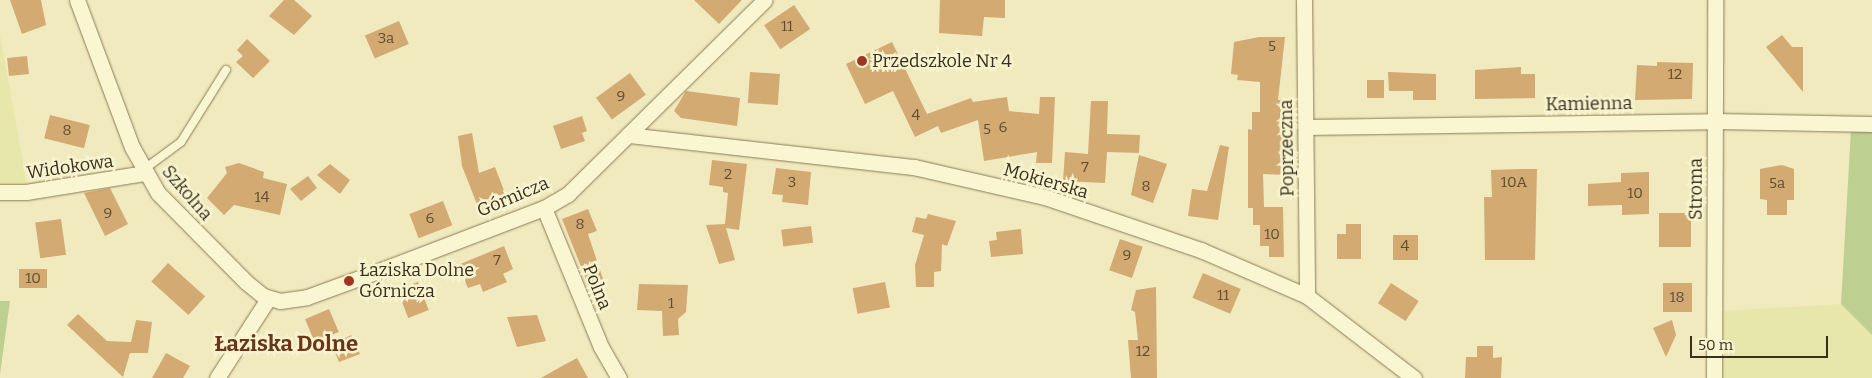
<!DOCTYPE html>
<meta charset="utf-8">
<style>
body{margin:0}
#map{position:relative;width:1872px;height:378px;overflow:hidden;background:#f1eabf;font-family:Bitter,serif}
div>[style]{position:absolute}
.farmland>*{inset:0;background:#e7e7ab}
.green>*{inset:0;background:#becf92}
.building>*{inset:0;background:#d2aa72;transform-origin:0 0}
.roads{filter:drop-shadow(0 0 1px #8b7b56) drop-shadow(0 0 1px #8b7b56)}
.service>*{height:8px;margin:-4px;padding:0 4px;transform-origin:4px;border-radius:4px;background:#fbf6d2}
.minor>*{height:15px;margin:-7.5px;padding:0 7.5px;transform-origin:7.5px;border-radius:7.5px;background:#fbf6d2}
.dots>*{width:14px;height:14px;translate:-50% -50%;box-sizing:border-box;border:2px solid #f8f3cf;border-radius:50%}
span{translate:-50% -50%;white-space:nowrap;text-align:center;line-height:1.15;-webkit-text-stroke:5px #f8f3cf;paint-order:stroke}
.number-label{font-size:15px;color:#5f4e32}
.number-label span{-webkit-text-stroke-width:0}
.poi-label{font-size:18px;color:#392f1c}
.left{translate:0 -50%;text-align:left}
.street-label{font-size:18px;color:#392f1c}
.district-label{font-size:22px;color:#693618;font-weight:700}
.scale{position:absolute;left:1690px;top:336px;width:138px;height:22px;box-sizing:border-box;border:2px solid #392f1c;border-top:0;padding-left:6px;font-size:15px;line-height:18px;white-space:nowrap;color:#392f1c;-webkit-text-stroke:4px #f8f3cf;paint-order:stroke}
</style>
<div id="map">
<div class="farmland">
<i style="clip-path:polygon(0 35px,24px 168px,27px 189px,0 189px)"></i>
<i style="clip-path:polygon(1841px 304px,1872px 335px,1872px 378px,1722px 378px,1723px 311px)"></i>
</div>
<div class="green">
<i style="clip-path:polygon(1851px 130px,1872px 132px,1872px 335px,1841px 304px)"></i>
<i style="clip-path:polygon(0 301px,10px 301px,0 374px)"></i>
</div>
<div class="building">
<i style="clip-path:polygon(10px 0,41px 0,46px 25px,22px 34px)"></i>
<i style="clip-path:polygon(284px 0,294px 0,312px 16px,294px 35px,269px 16px)"></i>
<i style="clip-path:polygon(694px 0,742px 0,719px 24px)"></i>
<i style="clip-path:polygon(940px 0,1005px 0,1005px 18px,984px 17px,982px 36px,939px 33px)"></i>
<i style="left:794px;top:5px;width:29px;height:36px;rotate:56deg"></i>
<i style="left:399px;top:21px;width:25px;height:37px;rotate:67deg"></i>
<i style="clip-path:polygon(1782px 35px,1792px 47px,1803px 47px,1803px 92px,1766px 47px)"></i>
<i style="clip-path:polygon(1259px 37px,1285px 37px,1278px 100px,1285px 100px,1285px 175px,1263px 174px,1264px 207px,1283px 207px,1284px 257px,1269px 257px,1269px 246px,1260px 246px,1260px 225px,1253px 225px,1253px 208px,1248px 208px,1248px 129px,1252px 130px,1252px 112px,1260px 112px,1260px 82px,1237px 80px,1238px 75px,1231px 74px,1234px 42px)"></i>
<i style="clip-path:polygon(247px 39px,270px 61px,253px 78px,236px 62px,243px 56px,237px 50px)"></i>
<i style="clip-path:polygon(892px 42px,927px 114px,971px 98px,973px 102px,1007px 97px,1009px 111px,1039px 114px,1040px 97px,1055px 97px,1052px 163px,1036px 163px,1037px 152px,984px 161px,978px 120px,941px 133px,938px 126px,915px 137px,893px 91px,865px 104px,846px 64px)"></i>
<i style="left:27px;top:56px;width:18px;height:20px;rotate:84deg"></i>
<i style="clip-path:polygon(1657px 62px,1693px 63px,1692px 99px,1635px 100px,1637px 65px,1657px 66px)"></i>
<i style="clip-path:polygon(1521px 67px,1521px 74px,1535px 74px,1535px 98px,1475px 99px,1475px 70px)"></i>
<i style="left:750px;top:72px;width:30px;height:31px;rotate:4deg"></i>
<i style="clip-path:polygon(1388px 72px,1436px 74px,1436px 100px,1413px 100px,1413px 91px,1389px 91px)"></i>
<i style="left:630px;top:73px;width:27px;height:42px;rotate:54deg"></i>
<i style="left:1384px;top:80px;width:18px;height:17px;rotate:90deg"></i>
<i style="clip-path:polygon(686px 91px,740px 98px,737px 126px,681px 118px,674px 111px)"></i>
<i style="clip-path:polygon(1091px 101px,1108px 101px,1107px 134px,1140px 135px,1139px 153px,1107px 152px,1105px 183px,1063px 181px,1065px 152px,1088px 154px)"></i>
<i style="left:50px;top:115px;width:41px;height:24px;rotate:14deg"></i>
<i style="clip-path:polygon(582px 116px,587px 131px,582px 133px,585px 141px,561px 149px,553px 126px)"></i>
<i style="clip-path:polygon(472px 133px,479px 173px,495px 167px,508px 201px,480px 212px,462px 166px,458px 136px)"></i>
<i style="clip-path:polygon(1220px 145px,1229px 147px,1218px 220px,1188px 216px,1192px 189px,1207px 191px)"></i>
<i style="clip-path:polygon(1139px 155px,1167px 164px,1153px 203px,1131px 195px)"></i>
<i style="clip-path:polygon(712px 160px,747px 164px,739px 230px,726px 228px,735px 260px,719px 264px,706px 225px,725px 224px,728px 193px,723px 192px,723px 187px,709px 185px)"></i>
<i style="clip-path:polygon(239px 163px,264px 172px,263px 178px,287px 184px,280px 215px,234px 205px,224px 215px,207px 198px,227px 173px,225px 167px)"></i>
<i style="clip-path:polygon(330px 164px,350px 180px,340px 194px,317px 175px)"></i>
<i style="clip-path:polygon(1782px 165px,1794px 169px,1794px 200px,1787px 200px,1787px 215px,1767px 215px,1767px 200px,1760px 199px,1760px 169px)"></i>
<i style="clip-path:polygon(776px 168px,811px 172px,808px 205px,782px 202px,783px 195px,772px 194px)"></i>
<i style="clip-path:polygon(1520px 169px,1537px 169px,1535px 260px,1485px 260px,1484px 197px,1492px 197px,1491px 170px)"></i>
<i style="clip-path:polygon(1649px 172px,1649px 214px,1622px 215px,1622px 205px,1588px 206px,1588px 184px,1621px 182px,1621px 173px)"></i>
<i style="clip-path:polygon(308px 176px,317px 188px,301px 201px,290px 189px)"></i>
<i style="clip-path:polygon(110px 188px,128px 224px,105px 236px,84px 193px)"></i>
<i style="left:443px;top:201px;width:26px;height:36px;rotate:69deg"></i>
<i style="clip-path:polygon(588px 209px,597px 231px,588px 234px,603px 279px,588px 284px,562px 219px)"></i>
<i style="left:1659px;top:213px;width:32px;height:34px"></i>
<i style="clip-path:polygon(928px 214px,956px 221px,947px 246px,942px 244px,941px 271px,934px 272px,934px 287px,916px 287px,915px 265px,924px 235px,912px 232px,916px 217px,926px 219px)"></i>
<i style="left:61px;top:219px;width:36px;height:26px;rotate:82deg"></i>
<i style="clip-path:polygon(1346px 224px,1361px 224px,1361px 259px,1337px 259px,1337px 234px,1346px 234px)"></i>
<i style="left:811px;top:226px;width:17px;height:30px;rotate:83deg"></i>
<i style="clip-path:polygon(1021px 229px,1023px 254px,991px 257px,989px 241px,997px 240px,996px 232px)"></i>
<i style="left:1393px;top:235px;width:25px;height:25px"></i>
<i style="left:1120px;top:239px;width:24px;height:33px;rotate:19deg"></i>
<i style="clip-path:polygon(504px 246px,513px 269px,503px 274px,507px 282px,483px 292px,480px 284px,468px 288px,458px 265px)"></i>
<i style="left:168px;top:263px;width:50px;height:25px;rotate:42deg"></i>
<i style="left:19px;top:269px;width:28px;height:19px"></i>
<i style="left:1203px;top:273px;width:41px;height:27px;rotate:23deg"></i>
<i style="left:418px;top:282px;width:30px;height:22px;rotate:69deg"></i>
<i style="left:885px;top:282px;width:26px;height:33px;rotate:79deg"></i>
<i style="left:1391px;top:283px;width:33px;height:24px;rotate:33deg"></i>
<i style="left:1692px;top:283px;width:29px;height:29px;rotate:90deg"></i>
<i style="clip-path:polygon(639px 284px,688px 285px,686px 312px,678px 319px,679px 335px,663px 336px,662px 311px,637px 310px)"></i>
<i style="clip-path:polygon(1156px 287px,1157px 378px,1131px 378px,1128px 340px,1138px 340px,1135px 312px,1131px 310px,1136px 290px)"></i>
<i style="left:329px;top:309px;width:25px;height:26px;rotate:67deg"></i>
<i style="clip-path:polygon(78px 314px,107px 341px,131px 342px,136px 320px,152px 322px,148px 353px,130px 353px,123px 377px,67px 325px)"></i>
<i style="clip-path:polygon(537px 315px,546px 341px,517px 347px,507px 317px)"></i>
<i style="clip-path:polygon(1672px 320px,1676px 335px,1666px 357px,1653px 328px)"></i>
<i style="clip-path:polygon(351px 335px,360px 354px,339px 362px,332px 345px)"></i>
<i style="clip-path:polygon(1477px 346px,1493px 346px,1493px 358px,1502px 357px,1501px 378px,1465px 378px,1466px 357px,1477px 357px)"></i>
<i style="clip-path:polygon(166px 353px,190px 366px,183px 378px,152px 378px)"></i>
<i style="clip-path:polygon(577px 358px,588px 378px,541px 378px,564px 365px)"></i>
</div>
<div class="roads">
<div class="service">
<i style="left:143px;top:170px;width:47px;rotate:-36.4deg"></i>
<i style="left:181px;top:142px;width:85px;rotate:-58deg"></i>
</div>
<div class="minor">
<i style="left:77px;top:0;width:157px;rotate:69.5deg"></i>
<i style="left:132px;top:147px;width:53px;rotate:60.5deg"></i>
<i style="left:158px;top:193px;width:125px;rotate:45.3deg"></i>
<i style="left:246px;top:282px;width:22px;rotate:39deg"></i>
<i style="left:263px;top:296px;width:18px;rotate:16deg"></i>
<i style="left:280px;top:301px;width:27px;rotate:-8deg"></i>
<i style="left:307px;top:297px;width:82px;rotate:-20deg"></i>
<i style="left:384px;top:269px;width:171px;rotate:-20.9deg"></i>
<i style="left:544px;top:208px;width:28px;rotate:-30deg"></i>
<i style="left:568px;top:194px;width:276px;rotate:-44.6deg"></i>
<i style="left:1304px;top:0;width:296px;rotate:89.4deg"></i>
<i style="left:1306px;top:127px;width:409px;rotate:-0.8deg"></i>
<i style="left:1715px;top:121px;width:157px;rotate:1.1deg"></i>
<i style="left:628px;top:135px;width:288px;rotate:6.4deg"></i>
<i style="left:914px;top:167px;width:134px;rotate:12.9deg"></i>
<i style="left:1045px;top:197px;width:165px;rotate:18.8deg"></i>
<i style="left:1201px;top:250px;width:116px;rotate:23.5deg"></i>
<i style="left:1307px;top:296px;width:135px;rotate:37.5deg"></i>
<i style="left:0;top:192px;width:26px"></i>
<i style="left:26px;top:192px;width:121px;rotate:-9.1deg"></i>
<i style="left:544px;top:208px;width:150px;rotate:67.7deg"></i>
<i style="left:601px;top:347px;width:36px;rotate:60deg"></i>
<i style="left:217px;top:378px;width:94px;rotate:-57.2deg"></i>
<i style="left:1714px;top:378px;width:378px;rotate:-89.8deg"></i>
</div>
</div>
<div class="dots">
<i style="left:862px;top:61px;background:#9e3622"></i>
<i style="left:349px;top:281px;background:#9e3622"></i>
</div>
<div class="number-label">
<span style="left:787px;top:27px">11</span>
<span style="left:386px;top:39px">3a</span>
<span style="left:1272px;top:47px">5</span>
<span style="left:1675px;top:75px">12</span>
<span style="left:621px;top:97px">9</span>
<span style="left:916px;top:116px">4</span>
<span style="left:1003px;top:128px">6</span>
<span style="left:987px;top:130px">5</span>
<span style="left:67px;top:131px">8</span>
<span style="left:1085px;top:168px">7</span>
<span style="left:728px;top:175px">2</span>
<span style="left:792px;top:183px">3</span>
<span style="left:1514px;top:183px">10A</span>
<span style="left:1777px;top:184px">5a</span>
<span style="left:1146px;top:187px">8</span>
<span style="left:1635px;top:194px">10</span>
<span style="left:262px;top:198px">14</span>
<span style="left:108px;top:214px">9</span>
<span style="left:430px;top:219px">6</span>
<span style="left:580px;top:225px">8</span>
<span style="left:1272px;top:235px">10</span>
<span style="left:1405px;top:247px">4</span>
<span style="left:1127px;top:256px">9</span>
<span style="left:497px;top:261px">7</span>
<span style="left:33px;top:279px">10</span>
<span style="left:1223px;top:296px">11</span>
<span style="left:1677px;top:298px">18</span>
<span style="left:671px;top:304px">1</span>
<span style="left:1143px;top:352px">12</span>
</div>
<div class="poi-label">
<span class="left" style="left:872px;top:61px">Przedszkole Nr 4</span>
<span class="left" style="left:359px;top:281px">Łaziska Dolne<br>Górnicza</span>
</div>
<div class="street-label">
<span style="left:1589px;top:104px;rotate:-1deg">Kamienna</span>
<span style="left:1287px;top:148px;rotate:-91deg">Poprzeczna</span>
<span style="left:70px;top:167px;rotate:-8deg">Widokowa</span>
<span style="left:1046px;top:181px;rotate:16deg">Mokierska</span>
<span style="left:1696px;top:189px;rotate:-90deg">Stroma</span>
<span style="left:187px;top:193px;rotate:49deg">Szkolna</span>
<span style="left:513px;top:197px;rotate:-23deg">Górnicza</span>
<span style="left:597px;top:287px;rotate:68deg">Polna</span>
</div>
<div class="district-label">
<span style="left:286px;top:344px">Łaziska Dolne</span>
</div>
<div class="scale">50 m</div>
</div>
